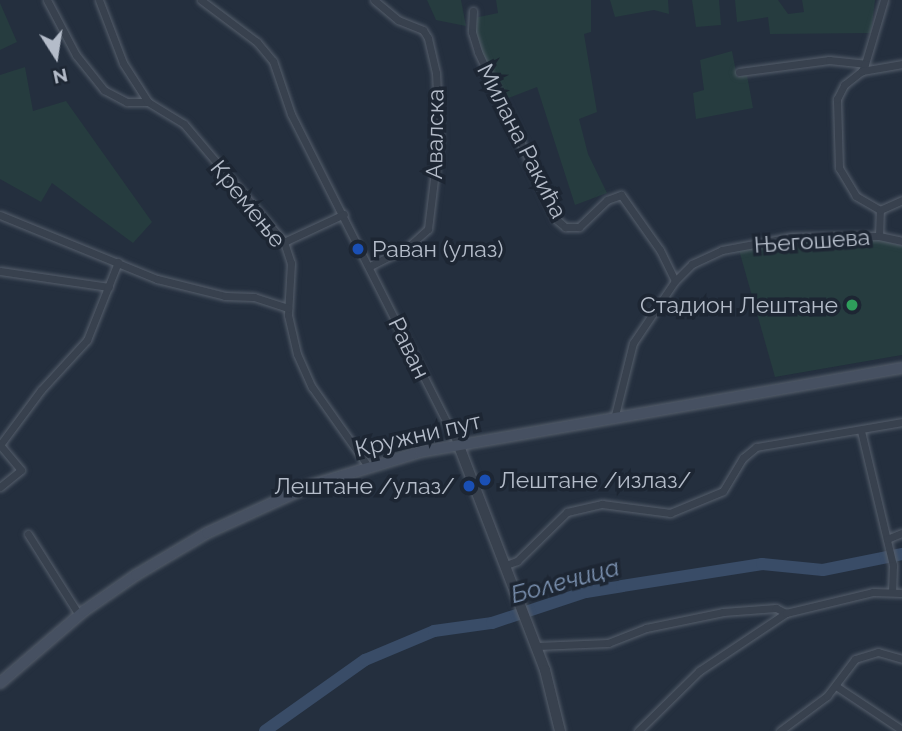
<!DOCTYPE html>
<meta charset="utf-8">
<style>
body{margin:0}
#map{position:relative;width:902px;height:731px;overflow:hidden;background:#242f3e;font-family:Raleway,sans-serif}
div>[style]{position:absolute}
.green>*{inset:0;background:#263c3f}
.river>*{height:12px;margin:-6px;padding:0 6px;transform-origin:6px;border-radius:6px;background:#394c67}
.roads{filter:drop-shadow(0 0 2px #565f6c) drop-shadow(0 0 2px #565f6c)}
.minor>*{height:7px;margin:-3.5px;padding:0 3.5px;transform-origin:3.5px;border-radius:3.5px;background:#38414e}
.tertiary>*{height:10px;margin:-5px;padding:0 5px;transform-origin:5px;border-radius:5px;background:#38414e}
.secondary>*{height:10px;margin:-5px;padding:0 5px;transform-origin:5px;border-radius:5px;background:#465061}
.dots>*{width:19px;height:19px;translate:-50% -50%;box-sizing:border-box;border:4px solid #1d2633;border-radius:50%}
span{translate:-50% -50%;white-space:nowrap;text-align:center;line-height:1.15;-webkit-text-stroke:7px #1d2633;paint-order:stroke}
.street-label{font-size:23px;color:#b4bcc9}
.poi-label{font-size:23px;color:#b4bcc9}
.left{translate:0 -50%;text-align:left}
.right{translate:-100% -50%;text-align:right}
.water-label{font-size:24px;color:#7c92b1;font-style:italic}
.north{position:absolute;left:21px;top:21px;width:70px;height:70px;-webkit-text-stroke:5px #1d2633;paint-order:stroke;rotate:168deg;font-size:19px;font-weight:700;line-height:28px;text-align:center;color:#b4bcc9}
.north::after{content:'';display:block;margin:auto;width:24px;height:32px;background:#b4bcc9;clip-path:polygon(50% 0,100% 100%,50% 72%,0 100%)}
</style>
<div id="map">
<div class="green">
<i style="clip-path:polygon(427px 0,461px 0,466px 26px,436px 20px)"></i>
<i style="clip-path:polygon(496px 0,591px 0,591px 32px,584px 34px,597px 112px,579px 119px,588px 154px,607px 193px,575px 205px,537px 87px,501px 101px,475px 38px,474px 18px,498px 13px)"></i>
<i style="clip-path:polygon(610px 0,668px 0,669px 14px,654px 10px,615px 17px)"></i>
<i style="clip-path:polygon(692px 0,719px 0,721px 25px,696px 27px)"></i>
<i style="clip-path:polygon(735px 0,778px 0,788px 14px,804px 12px,802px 0,875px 0,871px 33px,770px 34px,768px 17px,737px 22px)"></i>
<i style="clip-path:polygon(0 3px,17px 42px,0 50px)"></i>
<i style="clip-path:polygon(732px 51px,737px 77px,747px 75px,753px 108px,696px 119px,693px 93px,704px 90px,700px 60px)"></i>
<i style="clip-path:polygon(25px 67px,33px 111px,66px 101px,152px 222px,133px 243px,52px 183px,41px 202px,0 179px,0 75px)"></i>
<i style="clip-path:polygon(873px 238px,902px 246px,902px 355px,775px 377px,739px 250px,793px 240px)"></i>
</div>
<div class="river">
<i style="left:265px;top:731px;width:123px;rotate:-35.4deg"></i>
<i style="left:365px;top:660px;width:75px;rotate:-22.8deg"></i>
<i style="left:434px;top:631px;width:59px;rotate:-7.9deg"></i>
<i style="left:492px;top:623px;width:99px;rotate:-18.3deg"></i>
<i style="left:586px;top:592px;width:36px;rotate:-9deg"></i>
<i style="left:622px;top:586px;width:142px;rotate:-8.9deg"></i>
<i style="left:762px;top:564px;width:61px;rotate:5.6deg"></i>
<i style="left:823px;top:570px;width:81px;rotate:-11.4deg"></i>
</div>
<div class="roads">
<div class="minor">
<i style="left:47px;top:0;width:62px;rotate:62.2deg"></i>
<i style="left:76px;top:55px;width:45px;rotate:51.3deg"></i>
<i style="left:104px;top:90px;width:26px;rotate:28deg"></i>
<i style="left:127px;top:102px;width:21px"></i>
<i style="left:148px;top:102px;width:42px;rotate:31.4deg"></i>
<i style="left:184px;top:124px;width:155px;rotate:49.7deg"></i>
<i style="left:284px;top:242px;width:22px;rotate:72deg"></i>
<i style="left:291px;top:263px;width:52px;rotate:93.3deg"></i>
<i style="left:288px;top:315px;width:40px;rotate:77deg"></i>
<i style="left:297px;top:354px;width:36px;rotate:66deg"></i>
<i style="left:312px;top:387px;width:97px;rotate:54.7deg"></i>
<i style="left:99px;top:0;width:67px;rotate:69.1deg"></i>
<i style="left:123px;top:63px;width:46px;rotate:57.3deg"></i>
<i style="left:201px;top:0;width:70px;rotate:36.9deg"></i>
<i style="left:257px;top:42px;width:25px;rotate:50deg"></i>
<i style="left:273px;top:61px;width:56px;rotate:71.2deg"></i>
<i style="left:291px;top:114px;width:372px;rotate:63.2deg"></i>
<i style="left:473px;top:11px;width:21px;rotate:93deg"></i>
<i style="left:472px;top:32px;width:21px;rotate:73deg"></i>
<i style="left:478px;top:52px;width:186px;rotate:64.8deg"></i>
<i style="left:557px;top:220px;width:11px;rotate:41deg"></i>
<i style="left:565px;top:227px;width:14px"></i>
<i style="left:579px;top:227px;width:39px;rotate:-44deg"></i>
<i style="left:607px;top:200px;width:15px;rotate:-20deg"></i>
<i style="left:621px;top:195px;width:67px;rotate:54.7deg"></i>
<i style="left:660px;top:250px;width:34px;rotate:64deg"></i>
<i style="left:865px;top:64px;width:67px;rotate:-73.5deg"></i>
<i style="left:739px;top:72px;width:91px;rotate:-7.6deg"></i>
<i style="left:829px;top:60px;width:36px;rotate:6deg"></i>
<i style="left:865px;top:64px;width:8px;rotate:113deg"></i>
<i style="left:880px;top:210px;width:28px;rotate:-150deg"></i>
<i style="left:856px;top:196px;width:33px;rotate:-121deg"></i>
<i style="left:839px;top:168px;width:69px;rotate:-91.7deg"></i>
<i style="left:837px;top:99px;width:16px;rotate:-63deg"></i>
<i style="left:844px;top:85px;width:23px;rotate:-38deg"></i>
<i style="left:862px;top:71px;width:41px;rotate:-9.9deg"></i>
<i style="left:0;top:215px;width:170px;rotate:22.2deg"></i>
<i style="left:157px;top:279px;width:70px;rotate:14deg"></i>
<i style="left:225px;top:296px;width:29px;rotate:2deg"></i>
<i style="left:254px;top:297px;width:36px;rotate:18deg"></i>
<i style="left:879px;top:236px;width:26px;rotate:-88deg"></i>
<i style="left:880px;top:210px;width:24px;rotate:-24deg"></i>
<i style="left:284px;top:242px;width:66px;rotate:-25deg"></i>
<i style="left:370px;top:266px;width:42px;rotate:-26.6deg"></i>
<i style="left:408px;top:247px;width:27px;rotate:-42deg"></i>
<i style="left:428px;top:229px;width:92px;rotate:-83.1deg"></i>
<i style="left:439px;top:138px;width:65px;rotate:-92.6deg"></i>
<i style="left:436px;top:73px;width:36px;rotate:-103deg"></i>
<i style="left:428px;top:38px;width:9px;rotate:-122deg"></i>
<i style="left:423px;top:30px;width:27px;rotate:-158deg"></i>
<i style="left:398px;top:20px;width:31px;rotate:-140deg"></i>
<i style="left:0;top:271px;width:110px;rotate:8.4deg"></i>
<i style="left:614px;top:419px;width:78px;rotate:-76deg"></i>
<i style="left:633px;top:343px;width:75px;rotate:-55.9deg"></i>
<i style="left:675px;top:281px;width:24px;rotate:-45deg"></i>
<i style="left:692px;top:264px;width:33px;rotate:-25deg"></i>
<i style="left:722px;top:250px;width:71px;rotate:-10.5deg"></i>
<i style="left:792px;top:237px;width:87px;rotate:-0.7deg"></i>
<i style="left:879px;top:236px;width:24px;rotate:12deg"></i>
<i style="left:861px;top:431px;width:138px;rotate:76.6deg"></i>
<i style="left:893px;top:565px;width:26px;rotate:92deg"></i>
<i style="left:0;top:445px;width:69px;rotate:-53.3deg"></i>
<i style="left:41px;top:390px;width:68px;rotate:-47.4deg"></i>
<i style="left:87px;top:340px;width:84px;rotate:-68.3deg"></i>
<i style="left:0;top:487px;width:27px;rotate:-39deg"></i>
<i style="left:21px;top:470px;width:33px;rotate:-130deg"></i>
<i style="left:28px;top:534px;width:96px;rotate:57.8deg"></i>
<i style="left:887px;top:539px;width:16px;rotate:-22deg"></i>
<i style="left:506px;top:565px;width:12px;rotate:-20deg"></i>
<i style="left:517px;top:561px;width:70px;rotate:-44.4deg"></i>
<i style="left:567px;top:512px;width:36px;rotate:-13deg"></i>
<i style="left:602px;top:504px;width:69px;rotate:7.5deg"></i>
<i style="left:670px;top:513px;width:57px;rotate:-22.5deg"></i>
<i style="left:723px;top:491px;width:39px;rotate:-59deg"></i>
<i style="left:743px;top:458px;width:17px;rotate:-40deg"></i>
<i style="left:756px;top:447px;width:148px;rotate:-9.7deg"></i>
<i style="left:537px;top:646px;width:71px;rotate:-2.4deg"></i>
<i style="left:608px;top:643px;width:41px;rotate:-21.5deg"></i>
<i style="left:646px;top:628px;width:79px;rotate:-11.7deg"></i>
<i style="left:723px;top:612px;width:53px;rotate:-4.3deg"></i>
<i style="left:776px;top:608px;width:11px;rotate:27deg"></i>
<i style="left:836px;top:686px;width:79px;rotate:33.7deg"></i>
<i style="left:638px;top:731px;width:86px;rotate:-44.5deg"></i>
<i style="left:699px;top:671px;width:105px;rotate:-33.7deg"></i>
<i style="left:786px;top:613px;width:89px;rotate:-13.6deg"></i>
<i style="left:873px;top:592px;width:29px;rotate:2deg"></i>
<i style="left:780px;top:731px;width:59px;rotate:-36.7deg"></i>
<i style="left:827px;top:696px;width:46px;rotate:-52.9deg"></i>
<i style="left:855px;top:659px;width:24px;rotate:-17deg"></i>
<i style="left:878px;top:652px;width:25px;rotate:16deg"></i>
</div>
<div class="tertiary">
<i style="left:459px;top:446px;width:240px;rotate:69deg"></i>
<i style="left:545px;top:670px;width:63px;rotate:76.2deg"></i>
</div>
<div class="secondary">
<i style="left:0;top:683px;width:111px;rotate:-40.6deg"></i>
<i style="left:84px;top:611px;width:63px;rotate:-34.7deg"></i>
<i style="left:136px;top:575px;width:82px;rotate:-30.6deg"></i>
<i style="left:207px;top:533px;width:115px;rotate:-24.6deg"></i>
<i style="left:312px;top:485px;width:113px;rotate:-17deg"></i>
<i style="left:420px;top:452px;width:489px;rotate:-9.9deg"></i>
</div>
</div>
<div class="dots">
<i style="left:358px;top:249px;background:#1a4fb4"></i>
<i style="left:852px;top:305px;background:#2e9e5b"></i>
<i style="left:485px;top:480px;background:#1a4fb4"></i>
<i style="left:469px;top:486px;background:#1a4fb4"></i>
</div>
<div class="street-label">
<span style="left:435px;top:134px;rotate:-89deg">Авалска</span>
<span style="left:522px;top:141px;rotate:63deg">Милана Ракића</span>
<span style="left:248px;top:204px;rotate:51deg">Кремење</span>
<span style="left:812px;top:241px;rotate:-4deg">Његошева</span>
<span style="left:409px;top:348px;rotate:64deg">Раван</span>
<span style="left:418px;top:435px;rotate:-13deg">Кружни пут</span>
</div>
<div class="poi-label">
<span class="left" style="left:372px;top:249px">Раван (улаз)</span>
<span class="right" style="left:838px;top:305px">Стадион Лештане</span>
<span class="left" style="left:499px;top:480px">Лештане /излаз/</span>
<span class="right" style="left:455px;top:486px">Лештане /улаз/</span>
</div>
<div class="water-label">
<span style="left:565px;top:581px;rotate:-15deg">Болечица</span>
</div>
<div class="north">N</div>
</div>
